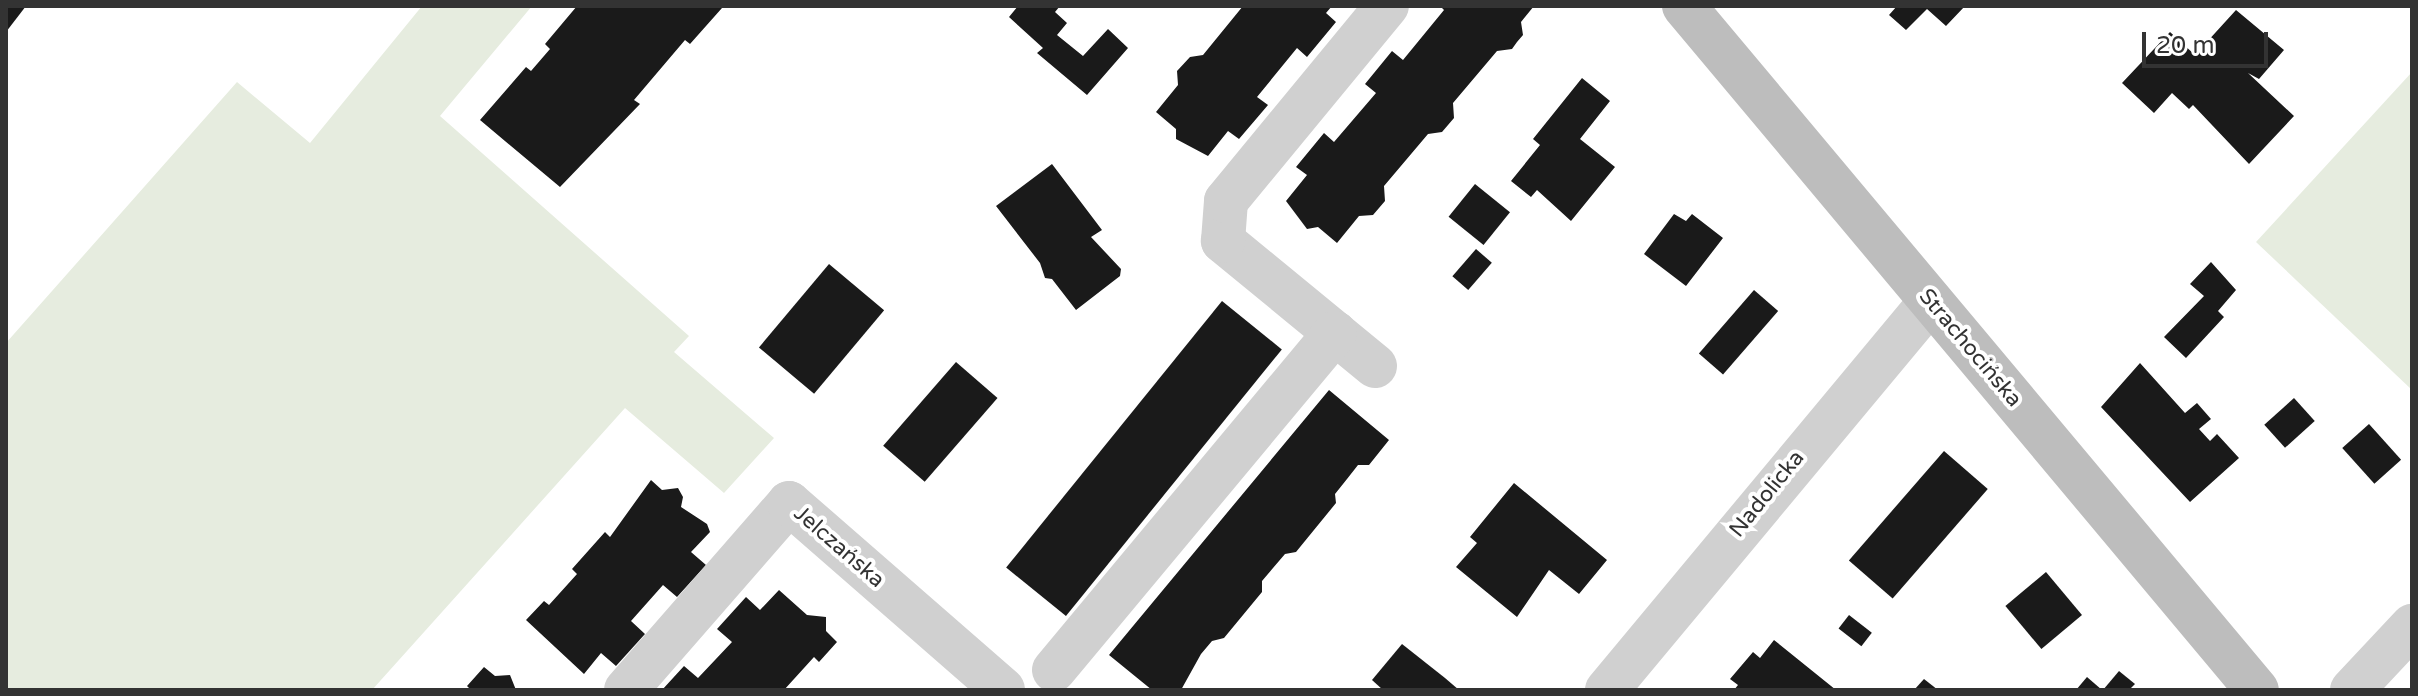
<!DOCTYPE html>
<meta charset="utf-8">
<style>
body{margin:0}
#map{position:relative;width:2418px;height:696px;overflow:hidden;background:#fff;font-family:"Varela Round",sans-serif}
div>[style]{position:absolute}
.green>*{inset:0;background:#e6ecdf}
.building>*{inset:0;background:#1a1a1a;transform-origin:0 0}
.street>*{height:44px;margin:-22px;padding:0 22px;transform-origin:22px;border-radius:22px;background:#d0d0d0}
.secondary>*{height:44px;margin:-22px;padding:0 22px;transform-origin:22px;border-radius:22px;background:#bdbdbd}
span{translate:-50% -50%;white-space:nowrap;text-align:center;line-height:1.15;-webkit-text-stroke:8px #fff;paint-order:stroke}
.street-label{font-size:22px;color:#333}
.frame{position:absolute;inset:0;border:8px solid #333;pointer-events:none}
.scale{position:absolute;left:2142px;top:32px;width:126px;height:36px;box-sizing:border-box;border:4px solid #333;border-top:0;padding-left:10px;font-size:24px;line-height:28px;white-space:nowrap;color:#333;-webkit-text-stroke:6px #fff;paint-order:stroke}
</style>
<div id="map">
<div class="green">
<i style="clip-path:polygon(422px 6px,532px 6px,440px 116px,689px 336px,674px 352px,774px 438px,724px 493px,625px 408px,372px 690px,6px 690px,6px 343px,237px 82px,310px 143px)"></i>
<i style="clip-path:polygon(2412px 72px,2412px 390px,2256px 242px)"></i>
</div>
<div class="building">
<i style="clip-path:polygon(6px 6px,26px 6px,6px 32px)"></i>
<i style="clip-path:polygon(577px 6px,722px 8px,690px 44px,685px 40px,634px 100px,640px 104px,560px 187px,480px 120px,526px 67px,531px 71px,550px 49px,545px 44px)"></i>
<i style="clip-path:polygon(1018px 6px,1060px 6px,1055px 12px,1067px 23px,1057px 35px,1083px 56px,1108px 29px,1128px 48px,1087px 95px,1037px 53px,1043px 48px,1009px 17px)"></i>
<i style="clip-path:polygon(1243px 6px,1332px 6px,1326px 13px,1336px 22px,1307px 57px,1297px 48px,1257px 97px,1268px 105px,1239px 139px,1228px 131px,1208px 156px,1176px 139px,1176px 129px,1156px 112px,1178px 85px,1177px 71px,1190px 57px,1203px 55px)"></i>
<i style="clip-path:polygon(1440px 6px,1534px 6px,1521px 22px,1523px 35px,1517px 42px,1512px 49px,1497px 51px,1453px 103px,1454px 118px,1442px 132px,1428px 134px,1384px 186px,1385px 201px,1373px 215px,1359px 216px,1337px 243px,1318px 227px,1307px 229px,1286px 201px,1307px 175px,1296px 167px,1324px 133px,1334px 142px,1376px 93px,1365px 84px,1392px 51px,1403px 60px,1444px 10px)"></i>
<i style="clip-path:polygon(1897px 6px,1965px 6px,1946px 26px,1927px 9px,1906px 30px,1889px 15px)"></i>
<i style="clip-path:polygon(2236px 10px,2284px 50px,2259px 79px,2248px 73px,2294px 116px,2249px 164px,2193px 105px,2189px 109px,2172px 93px,2154px 113px,2122px 83px,2170px 32px,2195px 55px)"></i>
<i style="clip-path:polygon(1582px 78px,1610px 101px,1580px 139px,1615px 167px,1571px 221px,1537px 190px,1531px 197px,1511px 181px,1540px 145px,1533px 139px)"></i>
<i style="clip-path:polygon(1052px 164px,1102px 230px,1091px 237px,1121px 269px,1120px 276px,1076px 310px,1052px 279px,1045px 278px,1040px 263px,996px 206px)"></i>
<i style="left:1475px;top:184px;width:45px;height:42px;rotate:39deg"></i>
<i style="clip-path:polygon(1674px 214px,1686px 221px,1692px 214px,1723px 238px,1686px 286px,1644px 254px)"></i>
<i style="left:1476px;top:249px;width:21px;height:36px;rotate:41deg"></i>
<i style="clip-path:polygon(2211px 262px,2236px 290px,2218px 311px,2224px 317px,2186px 358px,2164px 337px,2204px 296px,2190px 284px)"></i>
<i style="left:829px;top:264px;width:72px;height:109px;rotate:40deg"></i>
<i style="left:1754px;top:290px;width:32px;height:84px;rotate:41deg"></i>
<i style="left:1222px;top:301px;width:77px;height:343px;rotate:39deg"></i>
<i style="left:956px;top:362px;width:55px;height:111px;rotate:41deg"></i>
<i style="clip-path:polygon(2140px 363px,2185px 413px,2197px 403px,2211px 419px,2199px 429px,2210px 441px,2217px 434px,2239px 458px,2190px 502px,2101px 407px)"></i>
<i style="clip-path:polygon(1329px 390px,1389px 440px,1369px 465px,1358px 465px,1347px 479px,1335px 494px,1336px 503px,1296px 552px,1285px 554px,1262px 581px,1262px 592px,1224px 638px,1212px 641px,1201px 654px,1181px 690px,1152px 690px,1109px 655px)"></i>
<i style="left:2294px;top:398px;width:31px;height:40px;rotate:48deg"></i>
<i style="left:2369px;top:424px;width:48px;height:36px;rotate:48deg"></i>
<i style="left:1944px;top:451px;width:58px;height:145px;rotate:41deg"></i>
<i style="clip-path:polygon(651px 480px,662px 490px,678px 488px,683px 497px,681px 507px,707px 524px,710px 532px,691px 552px,706px 565px,677px 597px,663px 585px,631px 621px,645px 634px,616px 666px,601px 653px,584px 674px,526px 620px,544px 601px,549px 605px,577px 574px,572px 569px,605px 532px,610px 537px)"></i>
<i style="clip-path:polygon(1514px 483px,1607px 560px,1579px 594px,1549px 570px,1517px 617px,1456px 567px,1477px 543px,1470px 537px)"></i>
<i style="left:2046px;top:572px;width:56px;height:53px;rotate:50deg"></i>
<i style="clip-path:polygon(779px 590px,807px 615px,826px 617px,826px 631px,837px 642px,819px 662px,814px 657px,784px 690px,662px 690px,684px 666px,698px 678px,732px 642px,717px 629px,746px 597px,760px 610px)"></i>
<i style="left:1849px;top:615px;width:29px;height:17px;rotate:38deg"></i>
<i style="clip-path:polygon(1774px 640px,1836px 690px,1734px 690px,1738px 685px,1730px 679px,1753px 652px,1760px 658px)"></i>
<i style="clip-path:polygon(1402px 644px,1445px 678px,1459px 690px,1383px 690px,1372px 680px)"></i>
<i style="clip-path:polygon(484px 667px,495px 676px,510px 675px,516px 690px,471px 690px,467px 686px)"></i>
<i style="clip-path:polygon(2119px 671px,2135px 684px,2129px 690px,2103px 690px)"></i>
<i style="clip-path:polygon(2087px 677px,2102px 690px,2076px 690px)"></i>
<i style="clip-path:polygon(1924px 679px,1938px 690px,1914px 690px)"></i>
</div>
<div class="street">
<i style="left:1375px;top:366px;width:197px;rotate:-140.6deg"></i>
<i style="left:1223px;top:241px;width:40px;rotate:-85.7deg"></i>
<i style="left:1226px;top:201px;width:253px;rotate:-50.5deg"></i>
<i style="left:1054px;top:670px;width:439px;rotate:-50.2deg"></i>
<i style="left:626px;top:690px;width:248px;rotate:-48.9deg"></i>
<i style="left:789px;top:503px;width:284px;rotate:41.1deg"></i>
<i style="left:1607px;top:690px;width:506px;rotate:-50.21deg"></i>
<i style="left:2352px;top:690px;width:88px;rotate:-46.8deg"></i>
</div>
<div class="secondary">
<i style="left:1684px;top:6px;width:892px;rotate:50.05deg"></i>
</div>
<div class="street-label">
<span style="left:1970px;top:348px;rotate:50deg">Strachocińska</span>
<span style="left:1767px;top:494px;rotate:-51deg">Nadolicka</span>
<span style="left:839px;top:547px;rotate:41deg">Jelczańska</span>
</div>
<div class="frame"></div>
<div class="scale">20 m</div>
</div>
